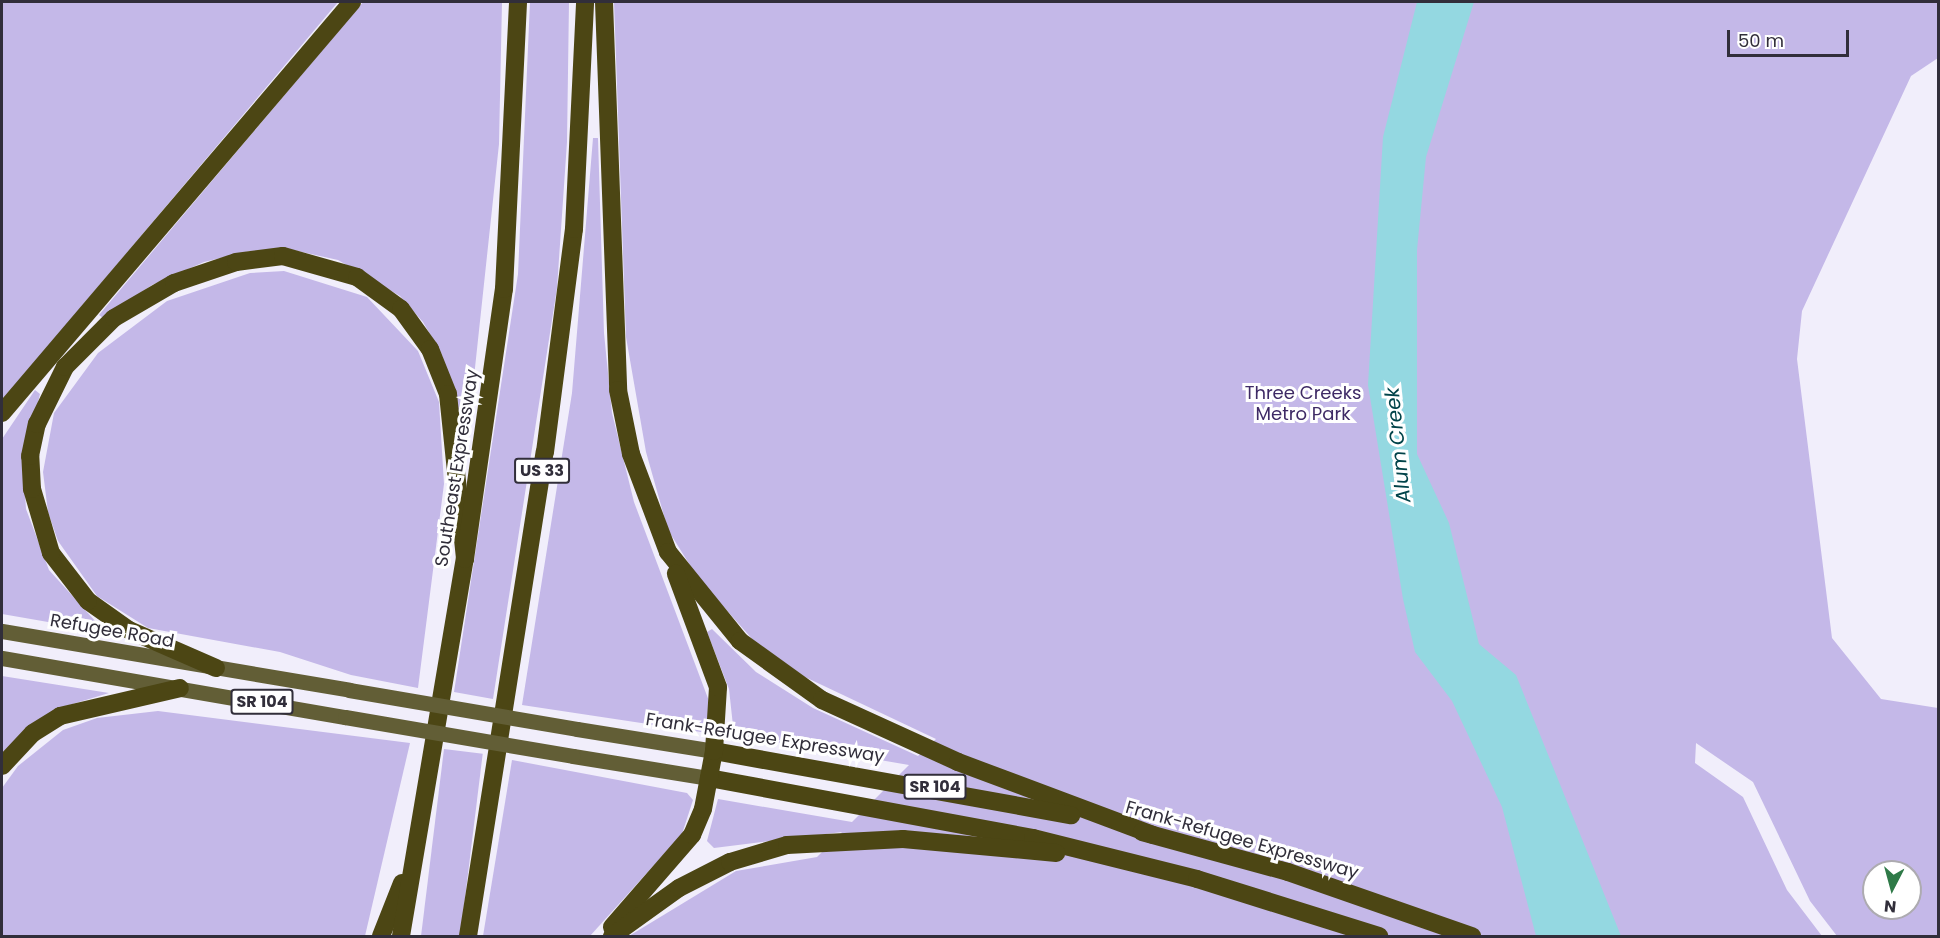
<!DOCTYPE html>
<style>
body{margin:0}
#map{position:relative;width:1940px;height:938px;overflow:hidden;background:#f1eefb;font-family:Poppins,sans-serif}
div>[style]{position:absolute}
.green>*{inset:0;background:#c4b8e8;transform-origin:0 0}
.water>*{inset:0;background:#94d8e1}
.primary>*{height:15px;margin:-7.5px;padding:0 7.5px;transform-origin:7.5px;border-radius:7.5px;background:#625e36}
.motorway>*{height:18px;margin:-9px;padding:0 9px;transform-origin:9px;border-radius:9px;background:#4c4614}
.primary-bridge>*{height:15px;margin:-7.5px;padding:0 7.5px;transform-origin:7.5px;border-radius:7.5px;background:#625e36}
span{translate:-50% -50%;white-space:nowrap;text-align:center;line-height:1.15;-webkit-text-stroke:6px #fff;paint-order:stroke}
.shield-label span{padding:2px 4px;background:#fff;border:2px solid;border-radius:4px;-webkit-text-stroke-width:0}
.shield-label{font-size:16px;color:#312e3a;font-weight:700}
.park-label{font-size:18px;color:#3e2a65}
.street-label{font-size:18px;color:#312e3a}
.water-label{font-size:20px;color:#014349;font-style:italic}
.frame{position:absolute;inset:0;border:3px solid #312e3a;pointer-events:none}
.north{position:absolute;left:1862px;top:860px;width:60px;height:60px;box-sizing:border-box;background:#fff;border:2px solid #adabb0;border-radius:50%;rotate:186deg;font-size:16px;font-weight:700;line-height:24px;text-align:center;color:#312e3a}
.north::after{content:'';display:block;margin:auto;width:21px;height:27px;background:#2f7a48;clip-path:polygon(50% 0,100% 100%,50% 72%,0 100%)}
.scale{position:absolute;left:1727px;top:30px;width:122px;height:27px;box-sizing:border-box;border:3px solid #312e3a;border-top:0;padding-left:8px;font-size:18px;line-height:21px;white-space:nowrap;color:#312e3a;-webkit-text-stroke:4px #fff;paint-order:stroke}
</style>
<div id="map">
<div class="green">
<i style="clip-path:polygon(2px 2px,338px 2px,2px 401px)"></i>
<i style="clip-path:polygon(363px 2px,502px 2px,499px 144px,468px 433px,462px 433px,442px 355px,423px 322px,400px 296px,338px 260px,293px 250px,250px 251px,204px 262px,152px 285px,103px 318px,99px 315px)"></i>
<i style="clip-path:polygon(530px 2px,569px 2px,567px 142px,557px 288px,493px 699px,454px 692px,518px 274px)"></i>
<i style="clip-path:polygon(evenodd,614px 2px,1938px 2px,1938px 58px,1911px 76px,1802px 311px,1797px 359px,1832px 638px,1881px 699px,1938px 708px,1938px 936px,1837px 936px,1810px 901px,1753px 782px,1696px 743px,1695px 763px,1743px 797px,1787px 890px,1822px 936px,629px 936px,736px 871px,817px 857px,842px 832px,714px 848px,707px 841px,718px 799px,852px 822px,909px 765px,734px 735px,729px 689px,707px 632px,712px 629px,756px 672px,813px 708px,918px 756px,936px 739px,805px 677px,754px 641px,698px 578px,668px 530px,646px 452px,626px 337px,614px 2px,1874px 872px,1910px 872px,1910px 908px,1874px 908px,1874px 872px)"></i>
<i style="clip-path:polygon(593px 138px,598px 138px,604px 333px,612px 413px,634px 502px,712px 709px,701px 732px,522px 705px,572px 393px)"></i>
<i style="clip-path:polygon(284px 271px,367px 297px,418px 351px,439px 402px,444px 484px,418px 688px,351px 675px,280px 652px,148px 628px,97px 596px,58px 541px,48px 512px,43px 472px,54px 413px,98px 353px,167px 301px,250px 273px)"></i>
<i style="clip-path:polygon(35px 390px,40px 394px,23px 463px,26px 509px,49px 570px,96px 622px,94px 630px,2px 614px,2px 439px)"></i>
<i style="clip-path:polygon(2px 676px,109px 693px,56px 709px,2px 754px)"></i>
<i style="clip-path:polygon(158px 711px,410px 743px,365px 936px,2px 936px,2px 788px,18px 766px,63px 730px,97px 718px)"></i>
<i style="left:444px;top:749px;width:39px;height:190px;rotate:7deg"></i>
<i style="clip-path:polygon(512px 760px,687px 793px,693px 800px,682px 834px,590px 936px,483px 936px)"></i>
</div>
<div class="water">
<i style="clip-path:polygon(1417px 2px,1474px 2px,1426px 157px,1417px 250px,1417px 454px,1449px 523px,1479px 644px,1516px 675px,1621px 936px,1536px 936px,1502px 807px,1452px 701px,1415px 652px,1403px 599px,1368px 385px,1383px 137px)"></i>
</div>
<div class="primary">
<i style="left:2px;top:631px;width:352px;rotate:9.6deg"></i>
<i style="left:2px;top:658px;width:348px;rotate:9.8deg"></i>
<i style="left:577px;top:729px;width:139px;rotate:9.1deg"></i>
<i style="left:573px;top:756px;width:138px;rotate:9.2deg"></i>
</div>
<div class="motorway">
<i style="left:604px;top:2px;width:388px;rotate:87.9deg"></i>
<i style="left:618px;top:390px;width:65px;rotate:78.5deg"></i>
<i style="left:631px;top:454px;width:105px;rotate:69.3deg"></i>
<i style="left:668px;top:552px;width:114px;rotate:51deg"></i>
<i style="left:740px;top:641px;width:101px;rotate:35.7deg"></i>
<i style="left:822px;top:700px;width:149px;rotate:24.5deg"></i>
<i style="left:958px;top:762px;width:208px;rotate:20.5deg"></i>
<i style="left:2px;top:413px;width:540px;rotate:-49.58deg"></i>
<i style="left:216px;top:668px;width:95px;rotate:-156.4deg"></i>
<i style="left:129px;top:630px;width:50px;rotate:-144.7deg"></i>
<i style="left:88px;top:601px;width:61px;rotate:-127.6deg"></i>
<i style="left:51px;top:553px;width:67px;rotate:-106.5deg"></i>
<i style="left:32px;top:489px;width:33px;rotate:-93deg"></i>
<i style="left:30px;top:456px;width:33px;rotate:-78deg"></i>
<i style="left:37px;top:424px;width:64px;rotate:-63.8deg"></i>
<i style="left:65px;top:367px;width:69px;rotate:-45deg"></i>
<i style="left:114px;top:318px;width:69px;rotate:-30.3deg"></i>
<i style="left:174px;top:283px;width:65px;rotate:-18.7deg"></i>
<i style="left:236px;top:262px;width:47px;rotate:-7.3deg"></i>
<i style="left:283px;top:256px;width:77px;rotate:15.8deg"></i>
<i style="left:357px;top:277px;width:54px;rotate:36deg"></i>
<i style="left:401px;top:309px;width:49px;rotate:54.1deg"></i>
<i style="left:430px;top:349px;width:48px;rotate:68.2deg"></i>
<i style="left:448px;top:394px;width:166px;rotate:84.1deg"></i>
<i style="left:714px;top:751px;width:363px;rotate:10.2deg"></i>
<i style="left:2px;top:766px;width:45px;rotate:-46.8deg"></i>
<i style="left:33px;top:733px;width:32px;rotate:-32deg"></i>
<i style="left:60px;top:716px;width:123px;rotate:-13.1deg"></i>
<i style="left:709px;top:778px;width:330px;rotate:10.5deg"></i>
<i style="left:1033px;top:838px;width:169px;rotate:14deg"></i>
<i style="left:1197px;top:879px;width:191px;rotate:17.4deg"></i>
<i style="left:1142px;top:832px;width:151px;rotate:15.3deg"></i>
<i style="left:1288px;top:872px;width:195px;rotate:19.2deg"></i>
<i style="left:612px;top:927px;width:122px;rotate:-49deg"></i>
<i style="left:692px;top:835px;width:28px;rotate:-67deg"></i>
<i style="left:703px;top:809px;width:59px;rotate:-79.3deg"></i>
<i style="left:714px;top:751px;width:64px;rotate:-86.4deg"></i>
<i style="left:718px;top:687px;width:121px;rotate:-110.4deg"></i>
<i style="left:381px;top:936px;width:57px;rotate:-68.4deg"></i>
<i style="left:401px;top:936px;width:382px;rotate:-80.4deg"></i>
<i style="left:465px;top:559px;width:273px;rotate:-81.8deg"></i>
<i style="left:504px;top:289px;width:287px;rotate:-87.2deg"></i>
<i style="left:468px;top:936px;width:490px;rotate:-81deg"></i>
<i style="left:545px;top:452px;width:225px;rotate:-82.6deg"></i>
<i style="left:574px;top:229px;width:227px;rotate:-87.2deg"></i>
<i style="left:612px;top:936px;width:82px;rotate:-35.6deg"></i>
<i style="left:679px;top:888px;width:57px;rotate:-27deg"></i>
<i style="left:730px;top:862px;width:59px;rotate:-16.6deg"></i>
<i style="left:787px;top:845px;width:116px;rotate:-3deg"></i>
<i style="left:903px;top:839px;width:154px;rotate:5.2deg"></i>
</div>
<div class="primary-bridge">
<i style="left:349px;top:690px;width:231px;rotate:9.7deg"></i>
<i style="left:345px;top:717px;width:231px;rotate:9.7deg"></i>
</div>
<div class="shield-label">
<span style="left:542px;top:471px">US 33</span>
<span style="left:262px;top:702px">SR 104</span>
<span style="left:935px;top:787px">SR 104</span>
</div>
<div class="park-label">
<span style="left:1303px;top:404px">Three Creeks<br>Metro Park</span>
</div>
<div class="street-label">
<span style="left:457px;top:468px;rotate:-81deg">Southeast Expressway</span>
<span style="left:112px;top:631px;rotate:10deg">Refugee Road</span>
<span style="left:765px;top:738px;rotate:9deg">Frank-Refugee Expressway</span>
<span style="left:1242px;top:840px;rotate:16deg">Frank-Refugee Expressway</span>
</div>
<div class="water-label">
<span style="left:1398px;top:445px;rotate:-96deg">Alum Creek</span>
</div>
<div class="frame"></div>
<div class="north">N</div>
<div class="scale">50 m</div>
</div>
